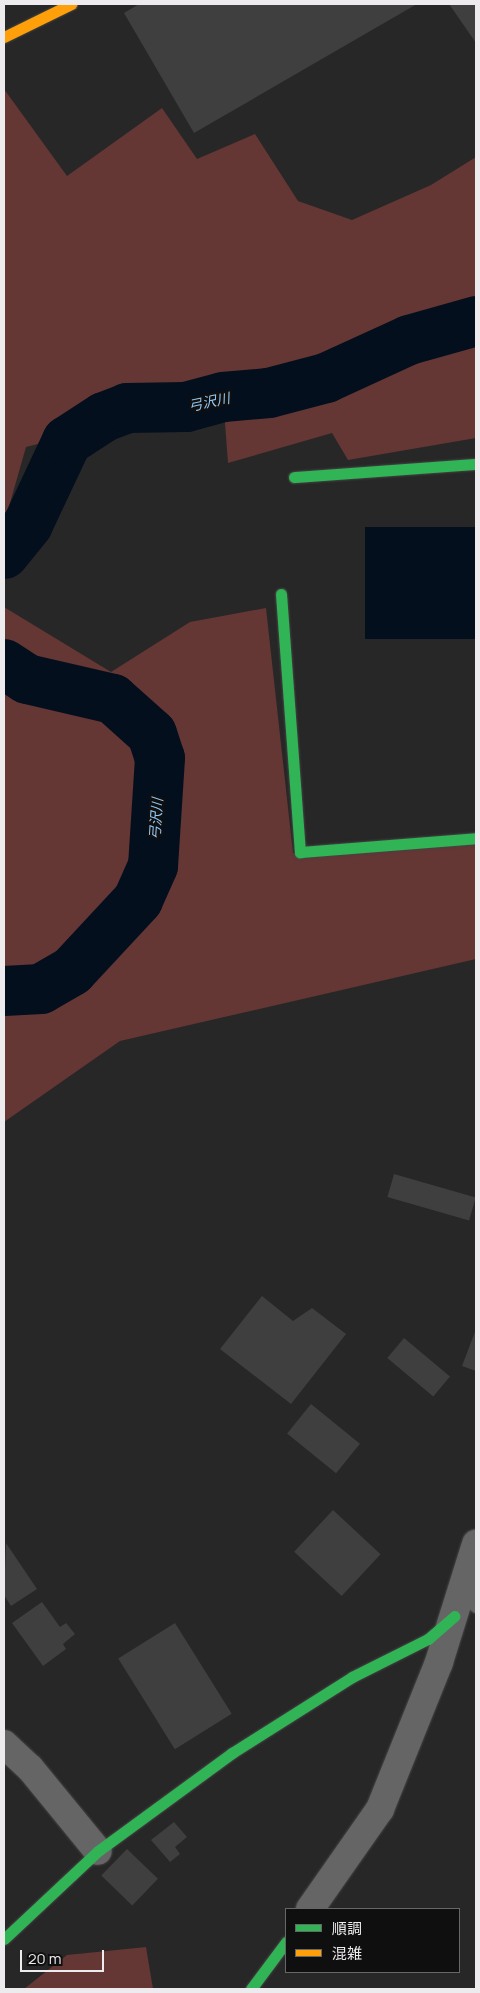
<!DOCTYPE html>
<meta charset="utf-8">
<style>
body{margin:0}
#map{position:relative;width:480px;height:1993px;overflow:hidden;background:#272727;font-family:Manrope,"Noto Sans JP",sans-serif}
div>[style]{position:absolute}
.green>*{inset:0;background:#643634}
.water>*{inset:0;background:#040f1e;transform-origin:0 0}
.river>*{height:50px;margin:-25px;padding:0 25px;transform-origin:25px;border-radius:25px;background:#040f1e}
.building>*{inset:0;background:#3f3f3f;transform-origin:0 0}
.roads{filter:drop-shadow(0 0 1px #444) drop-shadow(0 0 1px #444)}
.lane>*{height:15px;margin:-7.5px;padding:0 7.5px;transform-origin:7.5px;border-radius:7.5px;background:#666566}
.street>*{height:28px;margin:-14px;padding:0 14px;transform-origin:14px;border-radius:14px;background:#666566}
.fast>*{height:11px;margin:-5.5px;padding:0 5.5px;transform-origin:5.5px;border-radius:5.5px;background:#30b455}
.slow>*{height:11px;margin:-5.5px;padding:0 5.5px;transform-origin:5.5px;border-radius:5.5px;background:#ff9f0a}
span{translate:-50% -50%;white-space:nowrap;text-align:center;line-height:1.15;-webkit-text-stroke:4.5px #100f10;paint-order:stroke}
.water-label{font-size:14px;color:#90c7f5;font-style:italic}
.frame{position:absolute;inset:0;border:5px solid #edebed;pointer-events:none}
.legend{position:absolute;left:285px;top:1908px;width:175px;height:65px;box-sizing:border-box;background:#100f10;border:1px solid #686768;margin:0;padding:6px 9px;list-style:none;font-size:15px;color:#edebed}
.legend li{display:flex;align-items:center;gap:10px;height:25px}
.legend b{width:25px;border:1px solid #686768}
.scale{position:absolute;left:20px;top:1950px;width:84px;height:22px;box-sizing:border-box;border:2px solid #edebed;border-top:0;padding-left:6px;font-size:15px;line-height:18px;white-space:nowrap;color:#edebed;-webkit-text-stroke:4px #100f10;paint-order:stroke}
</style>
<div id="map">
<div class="green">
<i style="clip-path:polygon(4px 89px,67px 176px,162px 108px,197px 159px,255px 134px,298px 201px,352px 220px,431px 185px,476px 157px,476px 438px,348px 460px,332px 433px,228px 463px,223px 397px,26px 447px,4px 524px)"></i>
<i style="clip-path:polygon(4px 607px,111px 672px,190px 622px,266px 608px,293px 853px,476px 838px,476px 959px,120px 1041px,4px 1122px)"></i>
<i style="clip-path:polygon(146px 1947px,153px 1989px,24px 1989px,67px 1955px)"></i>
</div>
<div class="water">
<i style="left:476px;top:527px;width:112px;height:111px;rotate:90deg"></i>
</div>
<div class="river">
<i style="left:4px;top:554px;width:38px;rotate:-51deg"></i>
<i style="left:28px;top:524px;width:92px;rotate:-64.8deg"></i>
<i style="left:67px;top:441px;width:44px;rotate:-33deg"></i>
<i style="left:104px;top:417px;width:25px;rotate:-21deg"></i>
<i style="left:127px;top:408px;width:59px;rotate:-1deg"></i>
<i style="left:186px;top:407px;width:38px;rotate:-15deg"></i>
<i style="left:223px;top:397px;width:46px;rotate:-5deg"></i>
<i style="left:269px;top:393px;width:59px;rotate:-14.7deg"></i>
<i style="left:326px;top:378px;width:91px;rotate:-24.6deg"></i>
<i style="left:409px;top:340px;width:70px;rotate:-15.8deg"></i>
<i style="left:4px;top:664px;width:27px;rotate:33deg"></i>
<i style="left:27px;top:679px;width:88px;rotate:13.1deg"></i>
<i style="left:113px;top:699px;width:52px;rotate:41.9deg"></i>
<i style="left:152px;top:734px;width:25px;rotate:72deg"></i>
<i style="left:160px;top:758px;width:108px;rotate:93.7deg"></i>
<i style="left:153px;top:866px;width:37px;rotate:114deg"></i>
<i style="left:138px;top:900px;width:97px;rotate:132.9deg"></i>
<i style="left:72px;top:971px;width:36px;rotate:150deg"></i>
<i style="left:41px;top:989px;width:37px;rotate:177deg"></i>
</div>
<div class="building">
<i style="clip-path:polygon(139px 4px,417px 4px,194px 133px,124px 13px)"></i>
<i style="clip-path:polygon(449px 4px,476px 4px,476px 43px)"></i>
<i style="left:394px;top:1174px;width:85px;height:24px;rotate:16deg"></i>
<i style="clip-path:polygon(262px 1296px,293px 1321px,312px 1308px,346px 1334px,291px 1404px,220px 1349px)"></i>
<i style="clip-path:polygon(476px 1329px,476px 1371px,462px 1366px)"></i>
<i style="left:404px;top:1338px;width:60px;height:26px;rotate:40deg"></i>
<i style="left:311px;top:1404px;width:63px;height:38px;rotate:39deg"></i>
<i style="left:333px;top:1510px;width:65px;height:57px;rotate:43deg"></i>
<i style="clip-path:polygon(6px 1543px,37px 1589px,11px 1606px,4px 1595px)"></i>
<i style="clip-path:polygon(42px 1602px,60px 1627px,66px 1623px,75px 1634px,63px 1644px,66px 1649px,43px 1666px,12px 1623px)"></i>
<i style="left:175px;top:1623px;width:107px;height:67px;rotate:58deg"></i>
<i style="clip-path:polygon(174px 1822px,187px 1837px,175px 1847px,180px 1854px,170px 1862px,151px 1840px)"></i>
<i style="left:127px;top:1849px;width:43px;height:37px;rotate:44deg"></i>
</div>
<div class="roads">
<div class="lane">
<i style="left:464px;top:1592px;width:18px;rotate:47deg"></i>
</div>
<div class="street">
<i style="left:4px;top:1744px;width:35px;rotate:43deg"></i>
<i style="left:30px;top:1768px;width:107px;rotate:50.7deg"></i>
<i style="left:310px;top:1909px;width:122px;rotate:-55deg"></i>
<i style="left:380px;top:1809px;width:158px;rotate:-68.1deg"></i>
<i style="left:439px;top:1662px;width:124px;rotate:-72.6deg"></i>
</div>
<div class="fast">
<i style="left:294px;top:477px;width:182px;rotate:-4.1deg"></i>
<i style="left:281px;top:594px;width:259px;rotate:85.8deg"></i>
<i style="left:300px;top:852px;width:177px;rotate:-4.5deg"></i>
<i style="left:4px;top:1939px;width:129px;rotate:-43.1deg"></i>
<i style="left:98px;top:1851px;width:166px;rotate:-36.2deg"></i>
<i style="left:232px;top:1753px;width:142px;rotate:-32.3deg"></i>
<i style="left:352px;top:1677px;width:85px;rotate:-26.6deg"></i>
<i style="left:428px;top:1639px;width:35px;rotate:-41deg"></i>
<i style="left:251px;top:1989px;width:59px;rotate:-53.3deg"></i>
</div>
<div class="slow">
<i style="left:4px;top:37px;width:75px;rotate:-26.2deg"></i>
</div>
</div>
<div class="water-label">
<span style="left:209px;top:402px;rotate:-12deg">弓沢川</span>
<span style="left:156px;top:819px;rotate:-86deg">弓沢川</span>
</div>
<div class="frame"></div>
<ul class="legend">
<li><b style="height:6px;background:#30b455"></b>順調</li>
<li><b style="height:6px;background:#ff9f0a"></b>混雑</li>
</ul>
<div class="scale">20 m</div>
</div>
